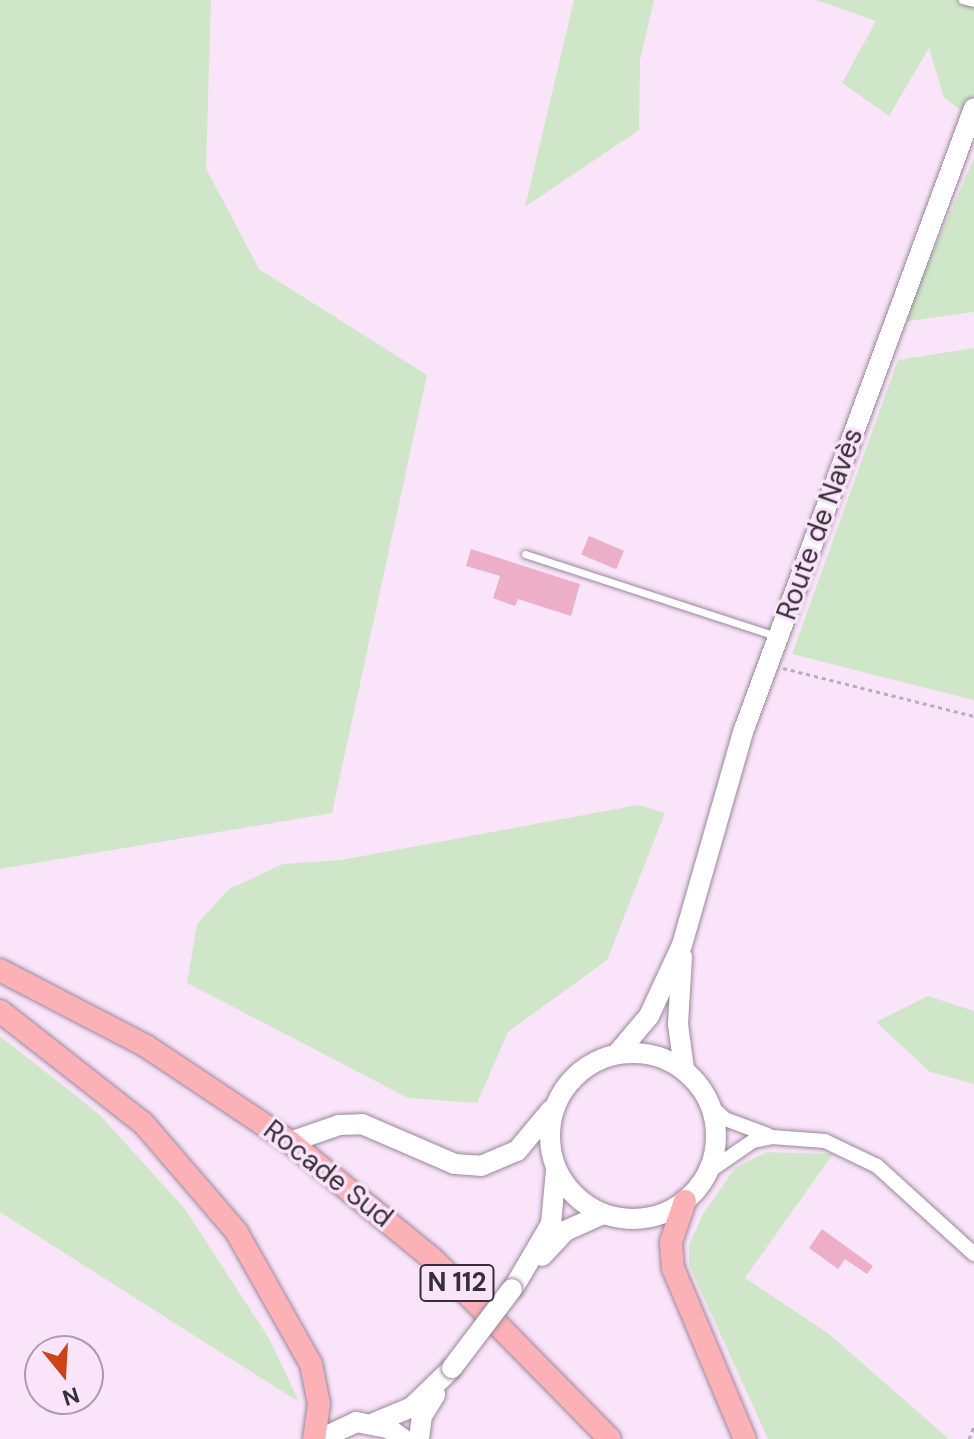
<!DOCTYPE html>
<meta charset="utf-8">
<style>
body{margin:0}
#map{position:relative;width:974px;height:1439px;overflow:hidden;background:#fae4fa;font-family:"DM Sans",sans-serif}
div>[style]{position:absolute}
.green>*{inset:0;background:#cfe7c8}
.building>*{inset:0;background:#edafc7;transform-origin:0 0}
.path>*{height:3px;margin-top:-1.5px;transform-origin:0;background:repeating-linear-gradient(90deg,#bdabbd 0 4px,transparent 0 8px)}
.roads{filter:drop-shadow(0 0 2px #9a879a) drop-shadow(0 0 2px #9a879a)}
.lane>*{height:7px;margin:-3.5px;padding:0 3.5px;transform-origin:3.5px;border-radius:3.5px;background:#fff}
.street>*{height:14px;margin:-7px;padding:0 7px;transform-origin:7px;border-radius:7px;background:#fff}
.secondary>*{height:20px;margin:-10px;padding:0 10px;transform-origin:10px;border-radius:10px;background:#fff}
.secondary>.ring{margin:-10px;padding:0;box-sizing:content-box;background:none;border:20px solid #fff;border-radius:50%}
.primary>*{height:22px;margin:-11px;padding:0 11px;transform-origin:11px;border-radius:11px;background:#fbb1b5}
.bridges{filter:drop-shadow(0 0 2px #9a879a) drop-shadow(0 0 2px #9a879a)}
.secondary-bridge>*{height:20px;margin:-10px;padding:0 10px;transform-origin:10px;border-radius:10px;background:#fff}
span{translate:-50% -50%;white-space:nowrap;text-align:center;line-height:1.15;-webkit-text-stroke:7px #fae4fa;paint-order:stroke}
.shield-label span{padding:2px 6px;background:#fae4fa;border:2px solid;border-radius:6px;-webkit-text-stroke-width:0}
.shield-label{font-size:26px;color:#372f37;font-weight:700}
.street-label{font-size:28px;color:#372f37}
.north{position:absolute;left:24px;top:1335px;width:80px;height:80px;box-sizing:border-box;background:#fae4fa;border:2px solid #ac9cac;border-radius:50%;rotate:162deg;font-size:22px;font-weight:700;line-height:32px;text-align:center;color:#372f37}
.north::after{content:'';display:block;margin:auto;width:28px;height:36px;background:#cb4317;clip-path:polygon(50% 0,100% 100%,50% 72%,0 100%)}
</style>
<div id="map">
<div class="green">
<i style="clip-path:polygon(0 0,211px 0,206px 168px,259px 269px,427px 375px,332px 813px,0 869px)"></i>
<i style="clip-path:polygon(574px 0,654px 0,640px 60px,639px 130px,525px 207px)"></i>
<i style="clip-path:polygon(816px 0,974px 0,974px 119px,944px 98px,929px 48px,889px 116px,842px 83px,876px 21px)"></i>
<i style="clip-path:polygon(974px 158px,974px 312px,902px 322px)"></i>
<i style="clip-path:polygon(974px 348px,974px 700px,792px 654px,898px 360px)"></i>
<i style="clip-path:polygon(638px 805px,665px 813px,607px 960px,508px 1032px,477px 1103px,408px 1098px,187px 983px,197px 924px,229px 889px,283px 864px,341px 860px)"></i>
<i style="clip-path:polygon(928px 996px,974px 1011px,974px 1084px,930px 1072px,876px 1022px)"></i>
<i style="clip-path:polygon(0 1036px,99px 1114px,185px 1209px,270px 1340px,299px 1402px,0 1212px)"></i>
<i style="clip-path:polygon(767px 1152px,833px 1154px,745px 1278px,829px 1334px,949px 1439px,768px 1439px,689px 1265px,689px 1245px,703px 1214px,735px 1168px)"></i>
</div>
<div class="building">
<i style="left:589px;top:536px;width:38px;height:20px;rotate:23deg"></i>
<i style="clip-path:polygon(471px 549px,580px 584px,571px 616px,518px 599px,515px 606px,493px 598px,500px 576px,466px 566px)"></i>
<i style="clip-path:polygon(822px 1229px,873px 1266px,867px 1274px,845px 1259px,838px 1269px,809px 1248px)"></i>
</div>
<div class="path">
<i style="left:783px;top:668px;width:197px;rotate:14.1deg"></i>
<i style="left:969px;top:1439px;width:14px;rotate:-69deg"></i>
</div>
<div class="roads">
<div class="lane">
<i style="left:962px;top:0;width:12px;rotate:14deg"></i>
<i style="left:525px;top:554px;width:264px;rotate:18.1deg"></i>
</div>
<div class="street">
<i style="left:711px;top:1106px;width:19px;rotate:43deg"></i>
<i style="left:725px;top:1119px;width:46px;rotate:20.4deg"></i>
<i style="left:708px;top:1172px;width:55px;rotate:-34.6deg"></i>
<i style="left:753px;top:1141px;width:19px;rotate:-12deg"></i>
<i style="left:772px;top:1137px;width:53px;rotate:4.3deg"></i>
<i style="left:825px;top:1141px;width:58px;rotate:25.7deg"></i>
<i style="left:877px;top:1166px;width:131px;rotate:42.2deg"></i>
</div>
<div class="secondary">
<i style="left:682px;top:957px;width:67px;rotate:93.4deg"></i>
<i style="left:678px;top:1024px;width:45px;rotate:82.4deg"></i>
<i class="ring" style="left:550px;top:1053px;width:146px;height:146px"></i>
<i style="left:617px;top:1054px;width:50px;rotate:-49.9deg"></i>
<i style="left:649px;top:1016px;width:78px;rotate:-65.1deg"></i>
<i style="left:682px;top:945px;width:222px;rotate:-74deg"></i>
<i style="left:743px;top:732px;width:665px;rotate:-69.69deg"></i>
<i style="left:290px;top:1142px;width:52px;rotate:-19.1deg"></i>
<i style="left:339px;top:1125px;width:23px;rotate:-2deg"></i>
<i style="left:362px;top:1124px;width:101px;rotate:23.3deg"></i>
<i style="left:455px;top:1164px;width:26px;rotate:4deg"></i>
<i style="left:481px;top:1166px;width:39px;rotate:-23deg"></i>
<i style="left:517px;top:1151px;width:53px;rotate:-50.3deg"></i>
<i style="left:542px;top:1256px;width:34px;rotate:-47deg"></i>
<i style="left:565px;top:1231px;width:42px;rotate:-24.1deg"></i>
<i style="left:514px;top:1287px;width:73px;rotate:-59.6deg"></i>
<i style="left:551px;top:1224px;width:54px;rotate:-84.7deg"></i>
<i style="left:374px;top:1423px;width:41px;rotate:-22.8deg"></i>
<i style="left:412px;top:1407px;width:53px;rotate:-44.2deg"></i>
<i style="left:320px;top:1439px;width:40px;rotate:-25deg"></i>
<i style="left:356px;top:1422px;width:33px;rotate:11deg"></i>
<i style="left:388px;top:1428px;width:19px;rotate:36deg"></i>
<i style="left:419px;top:1439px;width:23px;rotate:-83deg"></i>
<i style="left:422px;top:1416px;width:25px;rotate:-58deg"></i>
</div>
<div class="primary">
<i style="left:0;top:970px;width:165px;rotate:27.5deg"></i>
<i style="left:146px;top:1046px;width:173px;rotate:33.7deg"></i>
<i style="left:290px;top:1142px;width:185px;rotate:39.3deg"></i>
<i style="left:433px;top:1259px;width:252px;rotate:45.5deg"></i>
<i style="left:0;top:1011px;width:182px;rotate:38.1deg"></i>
<i style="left:143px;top:1123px;width:143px;rotate:49.3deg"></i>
<i style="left:236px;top:1231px;width:153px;rotate:60.6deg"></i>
<i style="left:311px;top:1364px;width:41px;rotate:78.7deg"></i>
<i style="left:319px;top:1404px;width:35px;rotate:98deg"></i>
<i style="left:685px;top:1201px;width:43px;rotate:108.9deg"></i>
<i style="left:671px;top:1242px;width:26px;rotate:86deg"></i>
<i style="left:673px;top:1268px;width:186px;rotate:67.2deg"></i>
</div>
</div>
<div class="bridges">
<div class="secondary-bridge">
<i style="left:452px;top:1368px;width:99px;rotate:-52.8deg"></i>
</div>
</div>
<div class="shield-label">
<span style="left:457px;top:1283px">N 112</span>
</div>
<div class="street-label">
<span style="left:820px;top:524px;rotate:-70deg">Route de Navès</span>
<span style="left:328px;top:1174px;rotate:38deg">Rocade Sud</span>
</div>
<div class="north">N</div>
</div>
